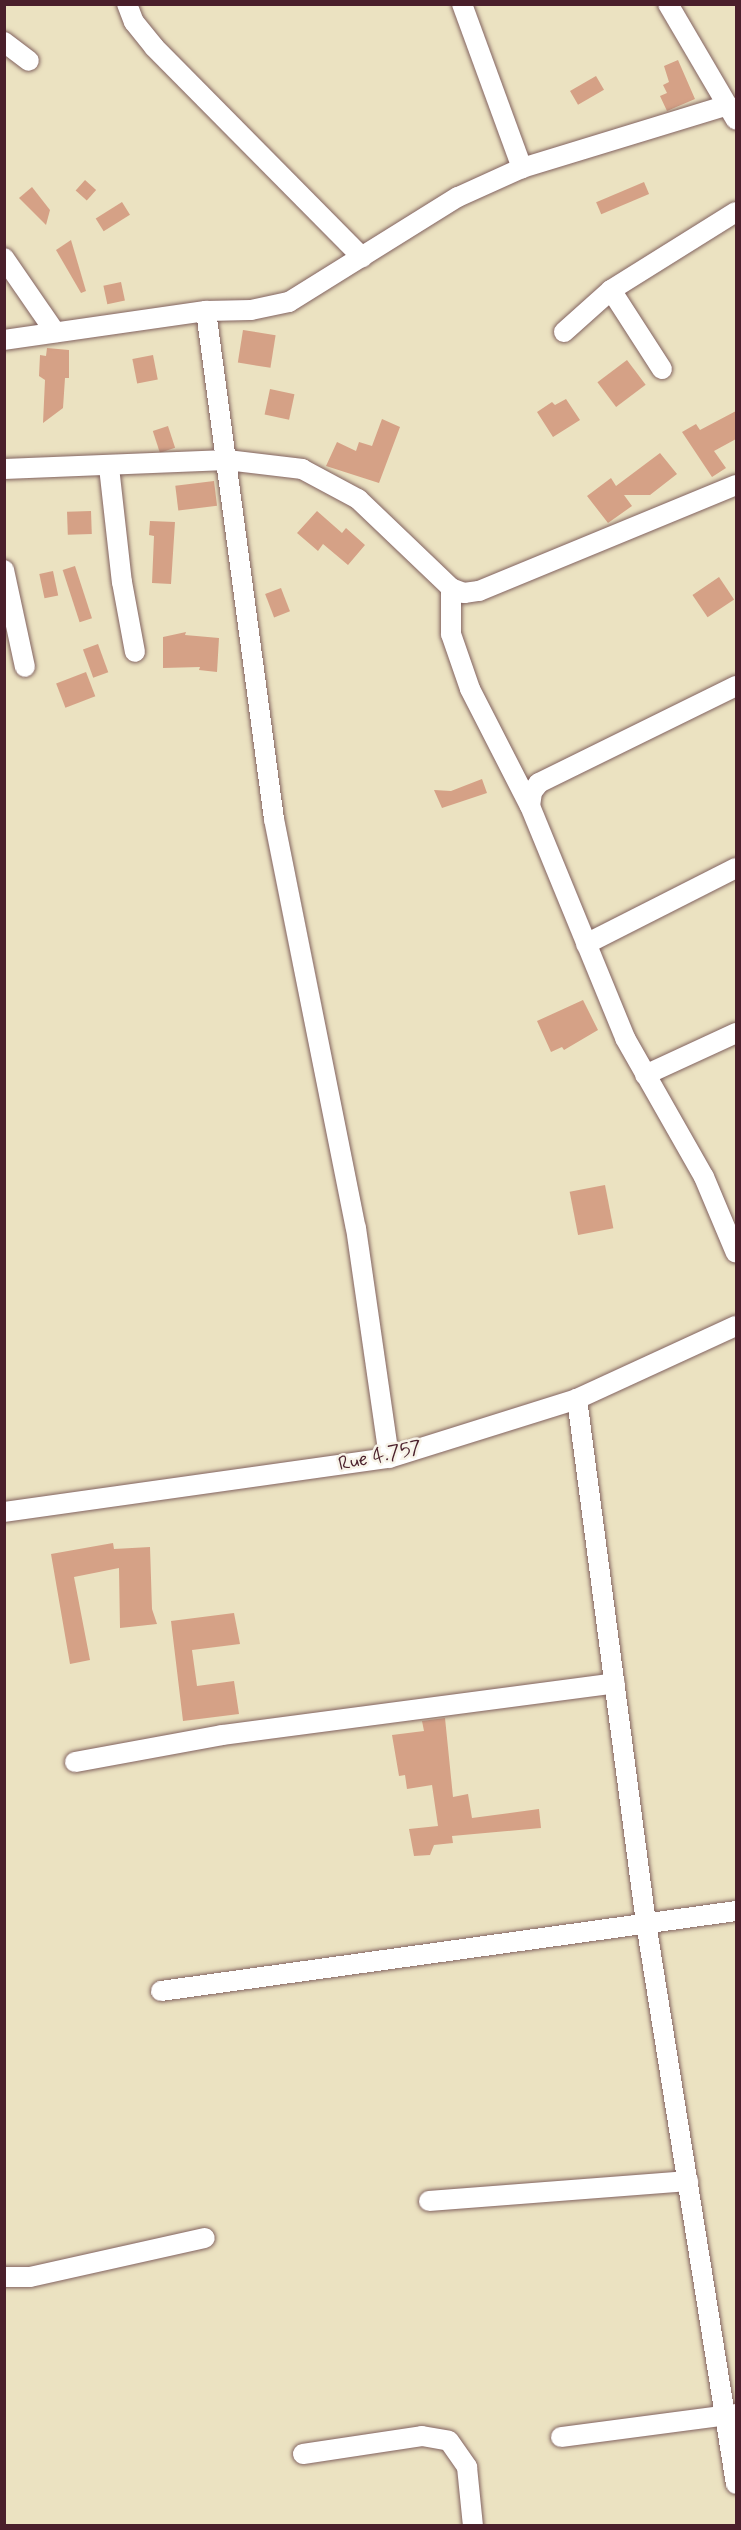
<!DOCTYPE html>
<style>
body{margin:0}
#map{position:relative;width:741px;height:2530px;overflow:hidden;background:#ebe2c1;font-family:Mynerve,sans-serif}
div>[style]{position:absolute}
.building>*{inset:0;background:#d5a186;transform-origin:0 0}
.roads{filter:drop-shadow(0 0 2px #826360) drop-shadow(0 0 2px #826360)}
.minor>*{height:20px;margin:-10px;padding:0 10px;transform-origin:10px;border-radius:10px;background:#fff}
span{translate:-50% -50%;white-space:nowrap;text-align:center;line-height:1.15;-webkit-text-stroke:5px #f7f3e8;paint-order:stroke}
.street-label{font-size:20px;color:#4a1f2b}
.frame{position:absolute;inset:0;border:6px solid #4a1f2b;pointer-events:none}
</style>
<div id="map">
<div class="building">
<i style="clip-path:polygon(678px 60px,695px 99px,667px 111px,660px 96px,667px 93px,663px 85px,669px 82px,664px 66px)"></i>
<i style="left:596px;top:76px;width:16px;height:30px;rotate:60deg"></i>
<i style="left:85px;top:180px;width:15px;height:14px;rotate:42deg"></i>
<i style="left:644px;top:182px;width:13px;height:52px;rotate:67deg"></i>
<i style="clip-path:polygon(32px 187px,50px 210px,46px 225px,19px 198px)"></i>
<i style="left:122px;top:202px;width:15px;height:31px;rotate:58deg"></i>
<i style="clip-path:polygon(71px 240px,86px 291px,81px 293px,56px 250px)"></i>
<i style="left:121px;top:282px;width:19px;height:18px;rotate:78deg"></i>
<i style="left:243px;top:330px;width:33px;height:33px;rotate:9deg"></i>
<i style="clip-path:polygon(47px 348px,69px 350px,69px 378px,65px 378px,63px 408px,43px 423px,45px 380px,39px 376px,40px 355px,46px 356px)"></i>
<i style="left:153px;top:355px;width:25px;height:21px;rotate:79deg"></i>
<i style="left:627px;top:360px;width:31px;height:37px;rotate:53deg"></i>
<i style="left:270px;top:389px;width:25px;height:26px;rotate:12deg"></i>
<i style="clip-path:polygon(566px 399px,580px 420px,553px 437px,537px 412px,552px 402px,555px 405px)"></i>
<i style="clip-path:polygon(736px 411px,736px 439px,714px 451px,726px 468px,712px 477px,682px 432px,696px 424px,700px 430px)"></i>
<i style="clip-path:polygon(382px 419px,400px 427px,379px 483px,326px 466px,337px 442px,356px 451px,359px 442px,372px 446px)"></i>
<i style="left:168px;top:426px;width:23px;height:16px;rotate:72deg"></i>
<i style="clip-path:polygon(660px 453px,677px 474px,650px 495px,624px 495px,632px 506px,608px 523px,587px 496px,611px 478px,616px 486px)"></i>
<i style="left:214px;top:481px;width:25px;height:39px;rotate:83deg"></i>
<i style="left:91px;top:511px;width:23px;height:24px;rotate:88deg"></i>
<i style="clip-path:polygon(317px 511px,342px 533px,346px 528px,365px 545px,348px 565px,323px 544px,318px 551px,297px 533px)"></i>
<i style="clip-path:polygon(150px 521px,175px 522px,171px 584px,152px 583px,154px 536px,149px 535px)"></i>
<i style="left:75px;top:566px;width:55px;height:13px;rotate:72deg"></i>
<i style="left:53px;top:571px;width:25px;height:14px;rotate:78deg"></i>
<i style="left:719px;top:577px;width:27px;height:32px;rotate:56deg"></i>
<i style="left:281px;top:588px;width:25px;height:17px;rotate:69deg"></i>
<i style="clip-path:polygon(186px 632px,185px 635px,219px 638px,217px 672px,199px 670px,200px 667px,163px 668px,163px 637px)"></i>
<i style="left:98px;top:644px;width:30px;height:16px;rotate:70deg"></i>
<i style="left:86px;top:672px;width:26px;height:32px;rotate:69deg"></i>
<i style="clip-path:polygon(482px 779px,487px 793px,442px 808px,434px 790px,451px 791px)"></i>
<i style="clip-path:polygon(583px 1000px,598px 1030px,564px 1050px,562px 1047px,551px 1052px,537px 1021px)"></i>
<i style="left:605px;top:1185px;width:44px;height:36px;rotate:79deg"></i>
<i style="clip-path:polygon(113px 1543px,114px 1549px,150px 1547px,152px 1609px,157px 1624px,120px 1628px,119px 1568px,74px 1577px,90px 1660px,70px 1664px,51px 1554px)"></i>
<i style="clip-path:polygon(234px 1613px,240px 1644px,192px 1650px,197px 1686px,234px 1681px,239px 1714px,183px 1721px,171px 1621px)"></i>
<i style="clip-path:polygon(445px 1718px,453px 1797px,468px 1794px,472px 1818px,539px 1809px,541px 1828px,452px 1836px,453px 1843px,434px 1845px,430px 1855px,414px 1856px,409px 1829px,438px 1826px,432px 1785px,407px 1789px,405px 1775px,399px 1776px,392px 1735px,424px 1731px,422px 1721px)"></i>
</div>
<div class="roads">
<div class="minor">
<i style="left:127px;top:4px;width:19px;rotate:69deg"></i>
<i style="left:134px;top:22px;width:32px;rotate:51deg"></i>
<i style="left:154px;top:47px;width:296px;rotate:45.3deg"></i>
<i style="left:462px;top:4px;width:175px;rotate:69.9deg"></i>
<i style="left:668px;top:4px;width:134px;rotate:59.6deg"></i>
<i style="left:4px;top:42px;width:31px;rotate:37deg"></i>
<i style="left:4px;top:258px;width:90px;rotate:55.4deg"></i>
<i style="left:611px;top:290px;width:94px;rotate:57.2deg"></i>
<i style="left:206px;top:311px;width:45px;rotate:-1.3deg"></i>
<i style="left:251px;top:310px;width:39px;rotate:-12deg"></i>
<i style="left:289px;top:302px;width:199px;rotate:-31.9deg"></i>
<i style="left:458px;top:197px;width:70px;rotate:-24.4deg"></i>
<i style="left:522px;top:168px;width:215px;rotate:-17deg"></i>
<i style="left:564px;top:332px;width:63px;rotate:-41.8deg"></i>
<i style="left:611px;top:290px;width:147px;rotate:-32deg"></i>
<i style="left:4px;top:340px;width:204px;rotate:-8.2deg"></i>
<i style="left:206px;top:311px;width:513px;rotate:82.38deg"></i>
<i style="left:274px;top:819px;width:417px;rotate:78.7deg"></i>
<i style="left:356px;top:1228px;width:232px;rotate:81.8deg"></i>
<i style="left:109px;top:467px;width:116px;rotate:83.6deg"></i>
<i style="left:122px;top:582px;width:71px;rotate:79.5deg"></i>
<i style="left:4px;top:469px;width:223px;rotate:-2.3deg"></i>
<i style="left:227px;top:460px;width:76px;rotate:6.8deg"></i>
<i style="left:302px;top:469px;width:64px;rotate:28.2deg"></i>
<i style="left:358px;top:499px;width:129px;rotate:43.7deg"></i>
<i style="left:451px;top:588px;width:14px;rotate:21deg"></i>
<i style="left:464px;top:593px;width:15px;rotate:-8deg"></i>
<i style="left:479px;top:591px;width:278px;rotate:-22.4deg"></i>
<i style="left:4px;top:570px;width:99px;rotate:77.8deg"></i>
<i style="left:451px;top:588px;width:46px;rotate:90deg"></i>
<i style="left:451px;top:634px;width:58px;rotate:70.9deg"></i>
<i style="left:470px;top:689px;width:131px;rotate:62.9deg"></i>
<i style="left:736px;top:686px;width:220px;rotate:153.8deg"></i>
<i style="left:539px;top:783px;width:11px;rotate:128deg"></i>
<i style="left:532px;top:792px;width:14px;rotate:98deg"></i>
<i style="left:530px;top:806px;width:251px;rotate:67.7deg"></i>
<i style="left:625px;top:1038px;width:160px;rotate:60.4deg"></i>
<i style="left:704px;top:1177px;width:82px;rotate:67.2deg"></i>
<i style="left:586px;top:944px;width:168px;rotate:-26.9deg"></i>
<i style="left:645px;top:1075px;width:100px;rotate:-24.8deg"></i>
<i style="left:577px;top:1399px;width:529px;rotate:82.5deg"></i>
<i style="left:646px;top:1923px;width:568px;rotate:80.89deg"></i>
<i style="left:4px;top:1512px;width:389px;rotate:-8deg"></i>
<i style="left:389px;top:1458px;width:197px;rotate:-17.4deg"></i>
<i style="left:577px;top:1399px;width:175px;rotate:-24.7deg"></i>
<i style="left:75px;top:1762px;width:149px;rotate:-10.4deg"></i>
<i style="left:222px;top:1735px;width:396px;rotate:-7.5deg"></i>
<i style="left:161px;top:1991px;width:581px;rotate:-7.92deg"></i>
<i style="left:429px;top:2201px;width:260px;rotate:-4.4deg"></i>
<i style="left:4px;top:2277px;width:26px"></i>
<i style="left:30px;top:2277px;width:179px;rotate:-12.6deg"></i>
<i style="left:561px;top:2437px;width:177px;rotate:-7.5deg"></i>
<i style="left:303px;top:2454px;width:120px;rotate:-8.6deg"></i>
<i style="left:422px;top:2436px;width:27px;rotate:10deg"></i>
<i style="left:449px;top:2441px;width:32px;rotate:55deg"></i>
<i style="left:467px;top:2467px;width:59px;rotate:84.2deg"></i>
</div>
</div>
<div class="street-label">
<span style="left:380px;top:1456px;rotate:-12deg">Rue 4.757</span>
</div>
<div class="frame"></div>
</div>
